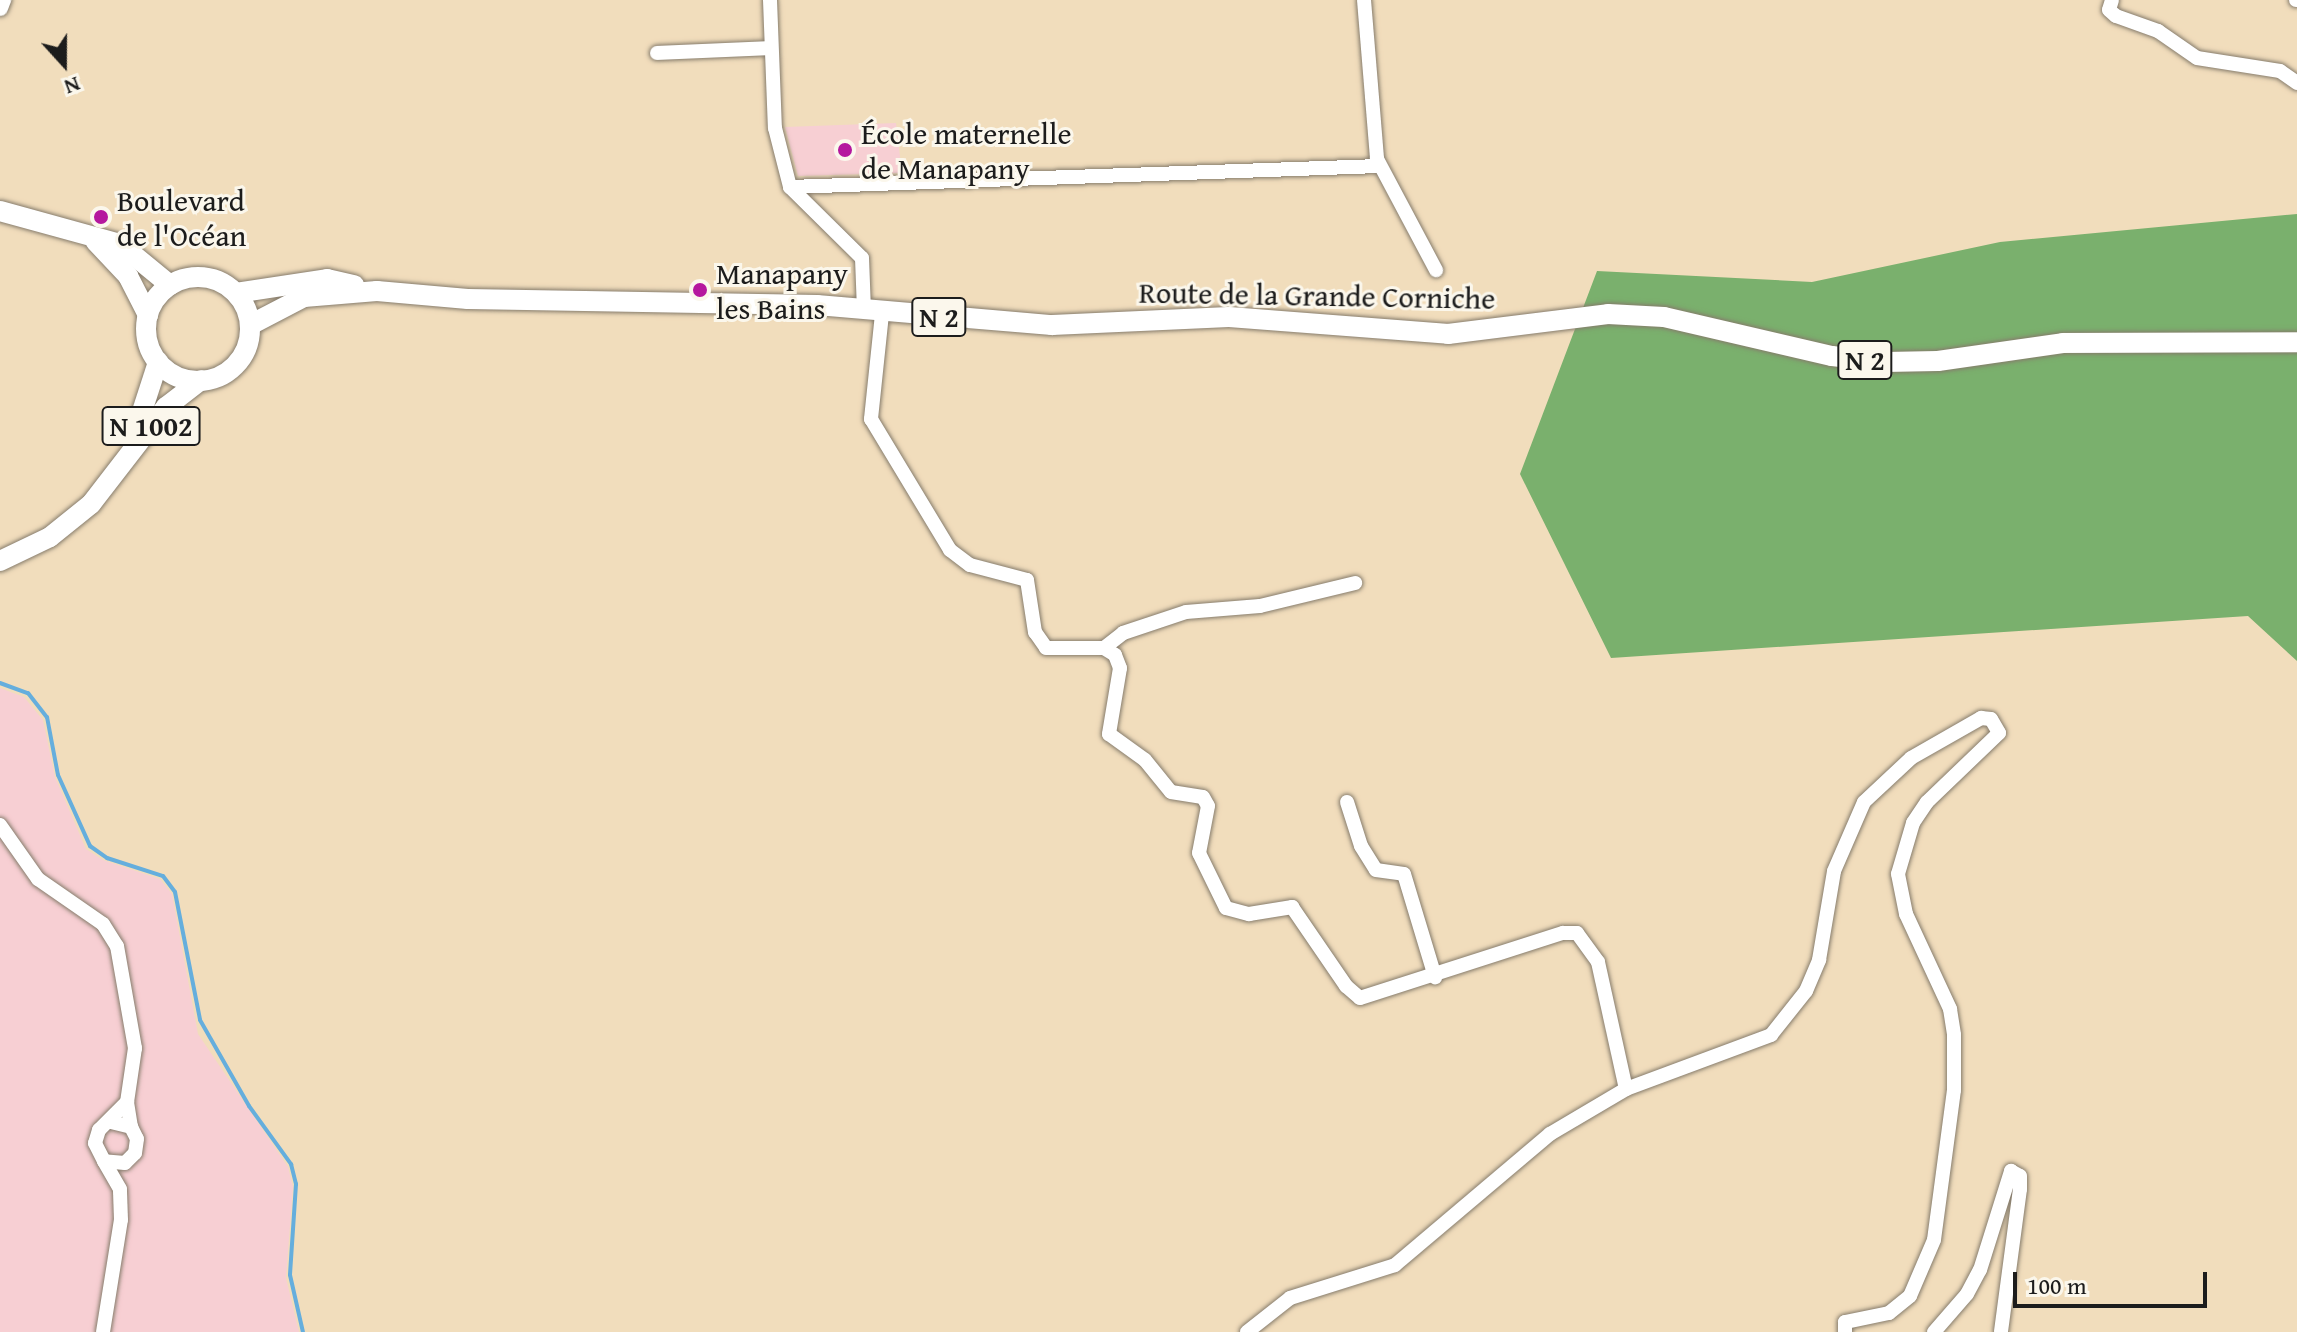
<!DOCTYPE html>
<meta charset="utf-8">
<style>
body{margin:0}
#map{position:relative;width:2297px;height:1332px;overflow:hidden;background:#f1ddbc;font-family:"Gentium Book Plus",serif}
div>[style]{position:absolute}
.built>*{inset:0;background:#f7cfd3}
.forest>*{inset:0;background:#7ab06d}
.stream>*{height:4px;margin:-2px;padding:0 2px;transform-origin:2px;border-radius:2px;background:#65aedd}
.roads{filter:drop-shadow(0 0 2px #867c6c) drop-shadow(0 0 2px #867c6c)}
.minor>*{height:14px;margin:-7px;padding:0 7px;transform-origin:7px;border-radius:7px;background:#fff}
.tertiary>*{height:16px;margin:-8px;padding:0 8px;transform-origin:8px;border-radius:8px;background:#fff}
.primary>*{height:20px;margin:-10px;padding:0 10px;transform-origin:10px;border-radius:10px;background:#fff}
.primary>.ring{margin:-10px;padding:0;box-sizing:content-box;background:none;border:20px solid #fff;border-radius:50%}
.dots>*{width:22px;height:22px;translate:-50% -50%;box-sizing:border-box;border:4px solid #fbf7ec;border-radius:50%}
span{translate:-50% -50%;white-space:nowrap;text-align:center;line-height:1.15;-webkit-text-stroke:6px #fbf7ec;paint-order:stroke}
.shield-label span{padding:2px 6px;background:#fbf7ec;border:2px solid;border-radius:6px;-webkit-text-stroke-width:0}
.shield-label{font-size:28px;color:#1c1c1c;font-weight:700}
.poi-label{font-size:30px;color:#1c1c1c}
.left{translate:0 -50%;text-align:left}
.street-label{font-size:30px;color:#1c1c1c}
.north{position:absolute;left:24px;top:24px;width:80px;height:80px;-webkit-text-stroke:6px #fbf7ec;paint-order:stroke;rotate:159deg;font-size:22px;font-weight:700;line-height:32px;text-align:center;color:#1c1c1c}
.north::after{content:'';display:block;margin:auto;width:28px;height:36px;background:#1c1c1c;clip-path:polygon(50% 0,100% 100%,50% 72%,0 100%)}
.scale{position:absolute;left:2013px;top:1272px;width:194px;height:36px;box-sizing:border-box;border:4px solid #1c1c1c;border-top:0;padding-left:10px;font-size:24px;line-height:28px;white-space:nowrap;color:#1c1c1c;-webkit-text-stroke:6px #fbf7ec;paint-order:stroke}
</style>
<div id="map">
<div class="built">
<i style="clip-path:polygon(896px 123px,902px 173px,798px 176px,785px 127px)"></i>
<i style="clip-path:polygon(0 688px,24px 697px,43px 720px,55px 777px,86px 849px,103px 860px,160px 879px,172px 894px,198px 1034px,288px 1167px,293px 1187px,286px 1278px,299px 1332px,0 1332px)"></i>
</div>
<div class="forest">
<i style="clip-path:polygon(2297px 214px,2297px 661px,2248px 616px,1611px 658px,1520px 474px,1597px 271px,1812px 282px,2000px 242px)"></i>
</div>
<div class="stream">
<i style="left:0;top:683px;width:30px;rotate:20deg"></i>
<i style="left:28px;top:693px;width:31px;rotate:52deg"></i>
<i style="left:47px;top:717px;width:59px;rotate:79.3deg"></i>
<i style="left:58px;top:775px;width:78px;rotate:65.7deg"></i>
<i style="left:90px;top:846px;width:21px;rotate:35deg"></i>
<i style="left:107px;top:858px;width:59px;rotate:17.8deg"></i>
<i style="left:163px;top:876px;width:20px;rotate:53deg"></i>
<i style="left:175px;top:892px;width:130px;rotate:78.9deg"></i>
<i style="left:200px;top:1020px;width:99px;rotate:60.3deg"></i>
<i style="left:249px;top:1106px;width:72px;rotate:54.1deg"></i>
<i style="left:291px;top:1164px;width:21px;rotate:76deg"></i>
<i style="left:296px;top:1184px;width:91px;rotate:93.8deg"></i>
<i style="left:290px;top:1275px;width:58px;rotate:77.2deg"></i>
</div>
<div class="roads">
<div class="minor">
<i style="left:770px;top:0;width:128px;rotate:87.8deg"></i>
<i style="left:775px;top:128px;width:61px;rotate:75.7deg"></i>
<i style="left:790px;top:187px;width:101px;rotate:44.6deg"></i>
<i style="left:862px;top:258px;width:53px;rotate:87.8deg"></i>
<i style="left:1364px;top:0;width:160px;rotate:85.3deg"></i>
<i style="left:1377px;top:159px;width:126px;rotate:62deg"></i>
<i style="left:2112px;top:0;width:10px;rotate:107deg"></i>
<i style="left:2109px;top:10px;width:9px;rotate:41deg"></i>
<i style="left:2116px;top:16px;width:45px;rotate:19.7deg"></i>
<i style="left:2158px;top:31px;width:47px;rotate:34.7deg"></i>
<i style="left:2197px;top:58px;width:84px;rotate:8.9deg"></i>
<i style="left:2280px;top:71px;width:21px;rotate:35deg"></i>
<i style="left:2296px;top:0;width:1px"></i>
<i style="left:657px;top:53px;width:114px;rotate:-2.5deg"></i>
<i style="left:790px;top:187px;width:590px;rotate:-2.04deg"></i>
<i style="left:882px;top:314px;width:106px;rotate:96deg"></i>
<i style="left:871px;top:419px;width:153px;rotate:58.9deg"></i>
<i style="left:950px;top:550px;width:25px;rotate:37deg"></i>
<i style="left:970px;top:565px;width:59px;rotate:14.7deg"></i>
<i style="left:1027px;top:580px;width:53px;rotate:81.3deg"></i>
<i style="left:1035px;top:632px;width:19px;rotate:55deg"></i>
<i style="left:1046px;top:648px;width:58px"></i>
<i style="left:1104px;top:648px;width:13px;rotate:32deg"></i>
<i style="left:1115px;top:655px;width:14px;rotate:69deg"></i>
<i style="left:1120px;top:668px;width:67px;rotate:99.5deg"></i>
<i style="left:1109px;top:734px;width:44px;rotate:35.8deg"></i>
<i style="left:1145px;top:760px;width:41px;rotate:50.9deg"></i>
<i style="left:1171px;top:792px;width:32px;rotate:9deg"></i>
<i style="left:1203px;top:797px;width:10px;rotate:61deg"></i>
<i style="left:1208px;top:806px;width:48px;rotate:100.8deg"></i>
<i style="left:1199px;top:853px;width:61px;rotate:63.9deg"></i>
<i style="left:1226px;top:908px;width:24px;rotate:15deg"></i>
<i style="left:1249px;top:914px;width:44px;rotate:-9.2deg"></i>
<i style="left:1292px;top:907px;width:96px;rotate:55.6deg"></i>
<i style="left:1346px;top:986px;width:18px;rotate:41deg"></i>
<i style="left:1360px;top:998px;width:213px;rotate:-17.8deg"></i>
<i style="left:1563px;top:933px;width:14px"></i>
<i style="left:1577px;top:933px;width:36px;rotate:54deg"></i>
<i style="left:1598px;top:962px;width:130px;rotate:77.6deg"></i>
<i style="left:1104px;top:648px;width:24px;rotate:-38deg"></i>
<i style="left:1123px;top:633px;width:66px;rotate:-18.4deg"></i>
<i style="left:1186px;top:612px;width:74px;rotate:-4.6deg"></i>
<i style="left:1260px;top:606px;width:98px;rotate:-13.6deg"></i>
<i style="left:1347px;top:802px;width:46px;rotate:72.3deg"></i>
<i style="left:1361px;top:846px;width:28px;rotate:58deg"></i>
<i style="left:1376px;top:870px;width:28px;rotate:8deg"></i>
<i style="left:1404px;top:874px;width:108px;rotate:73.2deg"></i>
<i style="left:0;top:825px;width:66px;rotate:54.9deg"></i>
<i style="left:38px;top:879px;width:79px;rotate:34.7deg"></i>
<i style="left:103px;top:924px;width:26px;rotate:58deg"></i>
<i style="left:117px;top:946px;width:104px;rotate:80deg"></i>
<i style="left:135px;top:1048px;width:55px;rotate:98.4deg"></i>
<i style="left:127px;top:1102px;width:25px;rotate:81deg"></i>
<i style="left:111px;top:1122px;width:21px;rotate:14deg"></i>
<i style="left:131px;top:1127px;width:13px;rotate:63deg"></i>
<i style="left:137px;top:1139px;width:14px;rotate:98deg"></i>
<i style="left:135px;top:1153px;width:14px;rotate:135deg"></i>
<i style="left:125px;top:1163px;width:21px;rotate:-175deg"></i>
<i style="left:104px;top:1161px;width:20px;rotate:-117deg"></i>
<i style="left:95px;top:1143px;width:14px;rotate:-73deg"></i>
<i style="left:99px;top:1130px;width:40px;rotate:-45deg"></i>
<i style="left:103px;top:1332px;width:113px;rotate:-80.9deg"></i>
<i style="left:121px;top:1220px;width:31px;rotate:-92deg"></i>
<i style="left:120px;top:1189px;width:32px;rotate:-120deg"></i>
<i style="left:1247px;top:1332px;width:55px;rotate:-38.3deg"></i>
<i style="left:1290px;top:1298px;width:110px;rotate:-17.4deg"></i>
<i style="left:1395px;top:1265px;width:203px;rotate:-40.2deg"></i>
<i style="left:1550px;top:1134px;width:88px;rotate:-30.6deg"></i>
<i style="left:1626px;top:1089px;width:155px;rotate:-20.4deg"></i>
<i style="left:1771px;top:1035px;width:56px;rotate:-51.5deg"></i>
<i style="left:1806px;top:991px;width:34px;rotate:-67deg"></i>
<i style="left:1819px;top:960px;width:90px;rotate:-80.4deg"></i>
<i style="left:1834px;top:871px;width:75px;rotate:-66.5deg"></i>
<i style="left:1864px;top:802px;width:64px;rotate:-43.1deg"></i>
<i style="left:1911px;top:758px;width:81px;rotate:-29.7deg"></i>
<i style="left:1981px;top:718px;width:10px;rotate:6deg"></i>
<i style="left:1991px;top:719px;width:16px;rotate:60deg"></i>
<i style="left:1999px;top:733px;width:100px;rotate:136.2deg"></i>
<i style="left:1927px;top:802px;width:25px;rotate:124deg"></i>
<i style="left:1913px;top:823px;width:53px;rotate:106.4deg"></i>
<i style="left:1898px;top:874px;width:41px;rotate:78.7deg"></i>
<i style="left:1906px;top:914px;width:105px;rotate:65.1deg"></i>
<i style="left:1950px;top:1009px;width:26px;rotate:81deg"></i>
<i style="left:1954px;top:1035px;width:55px;rotate:90deg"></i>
<i style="left:1954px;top:1090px;width:151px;rotate:97.6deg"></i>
<i style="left:1934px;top:1240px;width:61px;rotate:113.2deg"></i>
<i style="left:1910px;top:1296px;width:27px;rotate:141deg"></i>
<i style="left:1889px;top:1313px;width:45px;rotate:168.4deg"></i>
<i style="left:1845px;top:1322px;width:10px;rotate:90deg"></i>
<i style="left:1934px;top:1332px;width:50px;rotate:-49deg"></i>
<i style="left:1967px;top:1294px;width:27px;rotate:-62deg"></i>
<i style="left:1980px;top:1270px;width:104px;rotate:-72.6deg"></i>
<i style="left:2011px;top:1171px;width:10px;rotate:29deg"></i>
<i style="left:2020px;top:1176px;width:13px;rotate:90deg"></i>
<i style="left:2020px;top:1189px;width:144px;rotate:97.6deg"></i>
</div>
<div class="tertiary">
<i style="left:0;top:8px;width:9px;rotate:-69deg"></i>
</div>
<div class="primary">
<i style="left:0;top:211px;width:124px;rotate:15.4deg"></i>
<i style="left:120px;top:244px;width:65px;rotate:39.4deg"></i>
<i style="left:96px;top:242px;width:47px;rotate:46.7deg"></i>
<i style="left:128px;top:276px;width:44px;rotate:62.9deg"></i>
<i class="ring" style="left:146px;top:277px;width:84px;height:84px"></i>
<i style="left:236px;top:293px;width:92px;rotate:-8.7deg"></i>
<i style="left:327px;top:279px;width:28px;rotate:13deg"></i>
<i style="left:250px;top:325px;width:61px;rotate:-27.4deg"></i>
<i style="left:304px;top:297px;width:73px;rotate:-4.7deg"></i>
<i style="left:377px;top:291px;width:91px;rotate:5deg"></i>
<i style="left:468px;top:299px;width:349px;rotate:1deg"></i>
<i style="left:817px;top:305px;width:236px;rotate:4.9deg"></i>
<i style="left:1052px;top:325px;width:177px;rotate:-2.6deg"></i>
<i style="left:1229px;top:317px;width:220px;rotate:4.4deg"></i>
<i style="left:1448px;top:334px;width:161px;rotate:-7.1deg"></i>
<i style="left:1608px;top:314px;width:56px;rotate:3.1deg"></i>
<i style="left:1664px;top:317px;width:172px;rotate:13.1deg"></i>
<i style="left:1832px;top:356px;width:53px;rotate:6.5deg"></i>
<i style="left:1885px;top:362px;width:53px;rotate:-1.1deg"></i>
<i style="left:1938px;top:361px;width:126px;rotate:-8.2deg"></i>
<i style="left:2063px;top:343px;width:234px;rotate:-0.2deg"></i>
<i style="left:134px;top:436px;width:78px;rotate:-72deg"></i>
<i style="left:0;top:561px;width:55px;rotate:-25.6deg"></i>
<i style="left:50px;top:537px;width:53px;rotate:-38.8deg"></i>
<i style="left:91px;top:504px;width:123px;rotate:-52.3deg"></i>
<i style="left:166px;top:407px;width:44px;rotate:-37.6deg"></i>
</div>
</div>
<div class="dots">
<i style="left:845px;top:150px;background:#b5179e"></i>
<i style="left:101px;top:217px;background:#b5179e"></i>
<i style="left:700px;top:290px;background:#b5179e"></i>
</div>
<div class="shield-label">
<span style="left:939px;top:317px">N 2</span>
<span style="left:1865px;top:360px">N 2</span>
<span style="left:151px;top:426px">N 1002</span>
</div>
<div class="poi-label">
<span class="left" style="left:861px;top:150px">École maternelle<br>de Manapany</span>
<span class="left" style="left:117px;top:217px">Boulevard<br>de l'Océan</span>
<span class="left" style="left:716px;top:290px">Manapany<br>les Bains</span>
</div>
<div class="street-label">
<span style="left:1317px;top:295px;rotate:1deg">Route de la Grande Corniche</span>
</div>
<div class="north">N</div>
<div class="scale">100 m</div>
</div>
